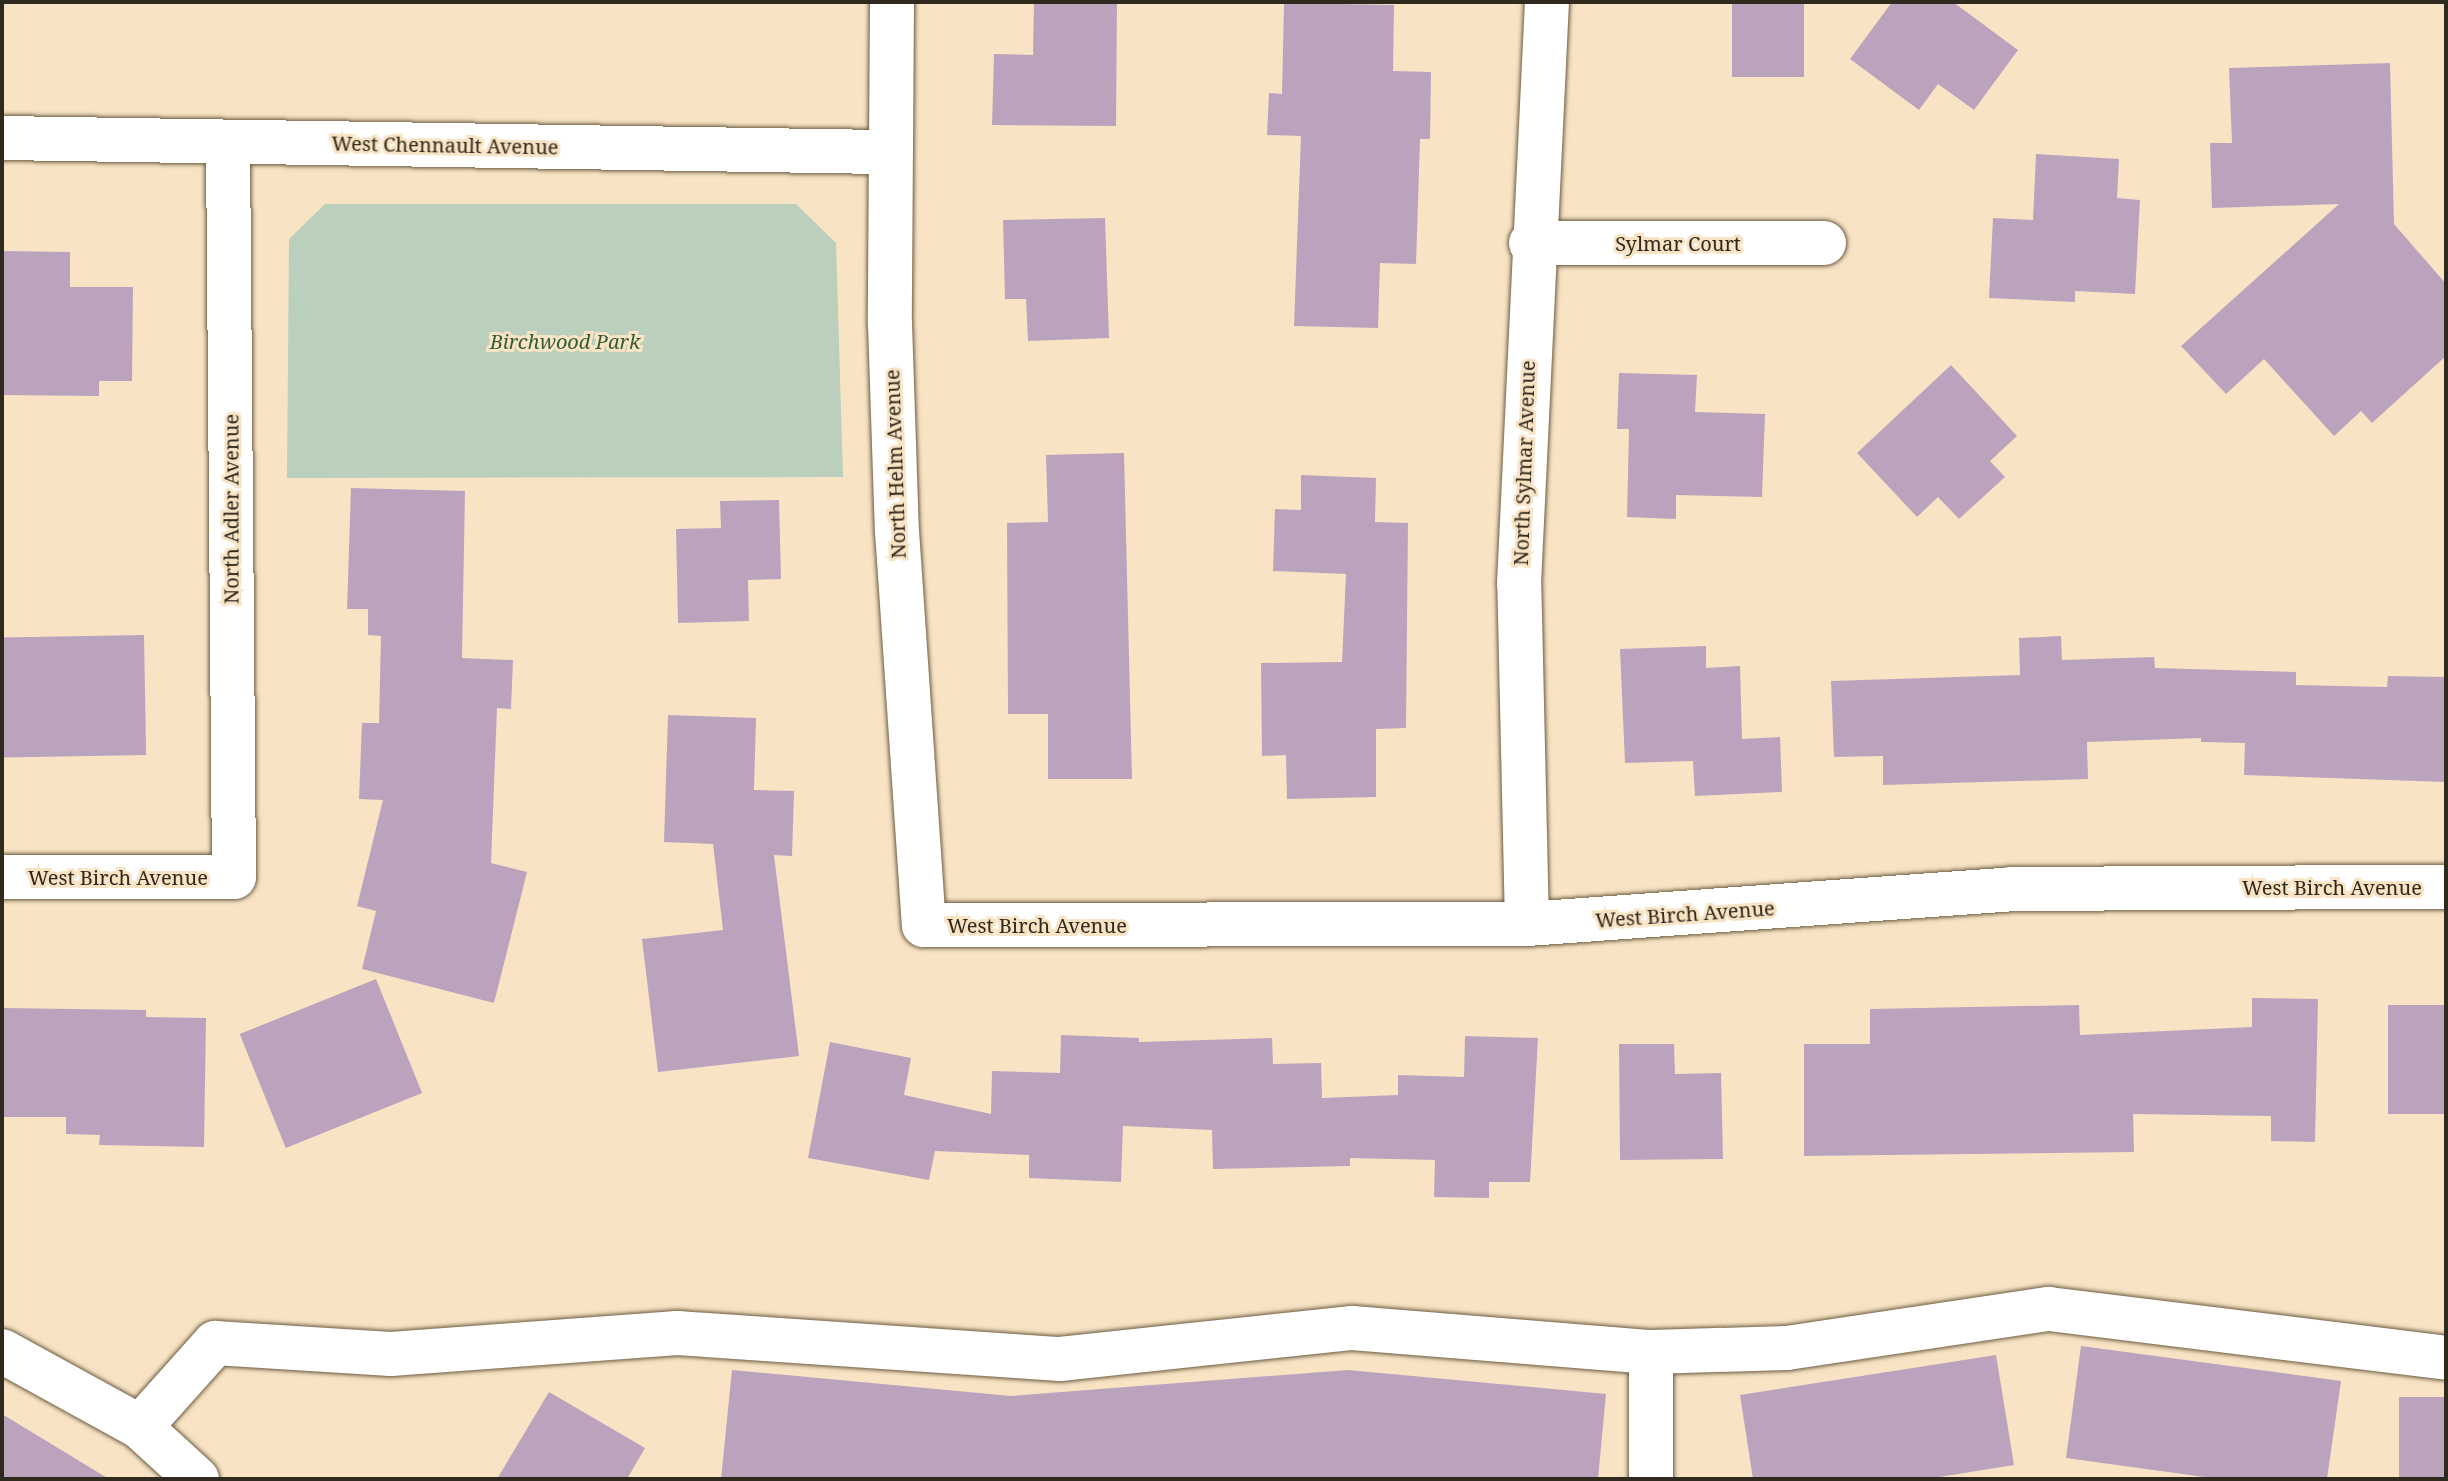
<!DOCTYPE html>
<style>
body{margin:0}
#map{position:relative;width:2448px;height:1481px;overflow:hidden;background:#f8e4c5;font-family:"Noto Serif",serif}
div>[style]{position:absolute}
.green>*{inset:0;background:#bacfbc}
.building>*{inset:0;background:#bba3be;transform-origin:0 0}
.roads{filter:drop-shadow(0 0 2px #6d5c41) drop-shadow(0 0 2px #6d5c41)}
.minor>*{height:44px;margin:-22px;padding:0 22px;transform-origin:22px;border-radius:22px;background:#fff}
span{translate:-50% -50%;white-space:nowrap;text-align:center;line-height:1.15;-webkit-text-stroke:6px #f8e4c5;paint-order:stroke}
.street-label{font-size:20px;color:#30291d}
.park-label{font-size:20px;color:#315d39;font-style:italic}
.frame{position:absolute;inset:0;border:4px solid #30291d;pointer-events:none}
</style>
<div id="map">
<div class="green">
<i style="clip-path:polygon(325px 204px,796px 204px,836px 243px,843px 477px,287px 478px,289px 239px)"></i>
</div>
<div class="building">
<i style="clip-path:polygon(1034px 2px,1117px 2px,1116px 126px,992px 125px,994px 54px,1033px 55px)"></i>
<i style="left:1732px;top:2px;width:72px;height:75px"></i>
<i style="clip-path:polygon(1892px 2px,1953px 2px,2018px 50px,1974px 110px,1938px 84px,1919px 110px,1850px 59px)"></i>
<i style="clip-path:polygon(1284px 3px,1394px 5px,1393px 71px,1431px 72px,1430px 139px,1420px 139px,1416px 264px,1380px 263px,1378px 328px,1294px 326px,1301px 136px,1267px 135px,1269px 93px,1282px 94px)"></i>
<i style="clip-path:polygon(2390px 63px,2394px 224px,2446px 284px,2446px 356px,2372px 423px,2361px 411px,2334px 436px,2264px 359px,2226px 394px,2181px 346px,2339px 204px,2212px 208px,2210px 143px,2232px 143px,2229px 68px)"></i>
<i style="clip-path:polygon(2036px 154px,2119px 159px,2117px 198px,2140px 200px,2135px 294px,2075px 291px,2075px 302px,1989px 298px,1993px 218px,2033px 220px)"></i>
<i style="clip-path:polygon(1105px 218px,1109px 338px,1028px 341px,1026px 299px,1005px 299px,1003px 220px)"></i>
<i style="clip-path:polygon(2px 251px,70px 252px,70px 287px,133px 287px,132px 381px,99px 381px,99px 396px,2px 395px)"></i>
<i style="clip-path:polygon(1951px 365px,2017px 436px,1990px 461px,2005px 477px,1959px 519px,1938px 497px,1917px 517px,1857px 453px)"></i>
<i style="clip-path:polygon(1619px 373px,1697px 375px,1695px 412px,1765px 414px,1762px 497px,1676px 495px,1676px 519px,1627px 517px,1629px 429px,1617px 429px)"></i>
<i style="clip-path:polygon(1124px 453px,1132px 779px,1048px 779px,1048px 714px,1008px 714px,1007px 523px,1048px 522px,1046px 455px)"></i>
<i style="clip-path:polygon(1301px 475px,1376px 478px,1375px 522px,1408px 523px,1406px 728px,1376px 729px,1376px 797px,1287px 799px,1286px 755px,1262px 756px,1261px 663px,1342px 662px,1346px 574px,1273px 571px,1275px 509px,1301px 510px)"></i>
<i style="clip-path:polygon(351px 488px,465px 491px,462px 658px,513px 660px,511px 709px,497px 708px,491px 863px,527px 872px,494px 1003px,362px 969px,376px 911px,357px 906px,383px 800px,359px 799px,362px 723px,379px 723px,381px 636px,368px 635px,368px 609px,347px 609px)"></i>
<i style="clip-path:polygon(779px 500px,781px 579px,748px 580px,749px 621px,678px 623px,676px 529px,721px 528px,720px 501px)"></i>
<i style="left:144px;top:635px;width:120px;height:142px;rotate:89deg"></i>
<i style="clip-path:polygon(2061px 636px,2062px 660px,2154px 657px,2155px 668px,2296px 672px,2296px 685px,2387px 687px,2388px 676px,2446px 677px,2446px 782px,2244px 775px,2245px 743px,2201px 742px,2201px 738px,2087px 742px,2088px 779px,1883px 785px,1883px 756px,1834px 757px,1831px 681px,2020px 675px,2019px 638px)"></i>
<i style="clip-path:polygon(1706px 646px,1706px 668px,1740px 666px,1742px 739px,1780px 737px,1782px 792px,1695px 796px,1693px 761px,1625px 763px,1620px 649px)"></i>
<i style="clip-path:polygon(668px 715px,756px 718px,754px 790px,794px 791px,792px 856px,774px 855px,799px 1056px,658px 1072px,642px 939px,723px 930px,713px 844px,664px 842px)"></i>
<i style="left:376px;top:979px;width:123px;height:147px;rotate:68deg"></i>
<i style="clip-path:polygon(2252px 998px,2318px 999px,2315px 1142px,2271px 1141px,2271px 1116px,2133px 1114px,2134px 1152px,1804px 1156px,1804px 1044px,1870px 1044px,1870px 1009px,2079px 1005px,2080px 1035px,2252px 1027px)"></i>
<i style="left:2446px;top:1005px;width:109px;height:58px;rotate:90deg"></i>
<i style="clip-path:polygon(2px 1008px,146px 1010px,146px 1017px,206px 1018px,204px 1147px,99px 1145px,100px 1135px,66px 1134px,66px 1117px,2px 1117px)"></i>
<i style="clip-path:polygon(1061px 1035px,1139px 1038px,1139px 1042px,1272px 1038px,1273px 1064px,1321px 1063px,1322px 1098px,1398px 1095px,1398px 1075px,1464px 1077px,1465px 1036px,1538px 1038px,1530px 1182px,1489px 1182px,1489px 1198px,1434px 1197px,1435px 1160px,1350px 1158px,1350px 1166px,1213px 1169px,1212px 1130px,1123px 1126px,1121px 1182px,1029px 1178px,1029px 1155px,935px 1151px,929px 1180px,808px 1158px,830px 1042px,911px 1058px,904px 1095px,991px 1114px,992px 1071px,1060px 1073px)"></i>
<i style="clip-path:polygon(1619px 1044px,1674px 1044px,1675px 1074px,1721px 1073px,1723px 1159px,1620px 1160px)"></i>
<i style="clip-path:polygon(2081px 1346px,2341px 1381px,2327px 1479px,2219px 1479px,2066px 1458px)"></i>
<i style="clip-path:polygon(1996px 1355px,2014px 1465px,1927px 1479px,1753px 1479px,1740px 1395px)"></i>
<i style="clip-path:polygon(732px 1370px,1011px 1396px,1348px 1370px,1606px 1394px,1598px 1479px,721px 1479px)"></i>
<i style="clip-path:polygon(549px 1392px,645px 1448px,627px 1479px,497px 1479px)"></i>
<i style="left:2446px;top:1397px;width:82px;height:47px;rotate:90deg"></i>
<i style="clip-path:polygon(2px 1414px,109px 1479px,2px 1479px)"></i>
</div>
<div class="roads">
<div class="minor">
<i style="left:892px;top:2px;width:322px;rotate:90.4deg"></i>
<i style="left:890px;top:324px;width:207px;rotate:88.1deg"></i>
<i style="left:897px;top:531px;width:395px;rotate:86.1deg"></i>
<i style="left:924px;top:925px;width:603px;rotate:-0.1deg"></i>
<i style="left:1527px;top:924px;width:484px;rotate:-4.1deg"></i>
<i style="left:2010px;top:889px;width:436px;rotate:-0.3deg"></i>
<i style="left:2px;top:138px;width:886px;rotate:0.91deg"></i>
<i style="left:1531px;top:243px;width:293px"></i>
<i style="left:2px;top:877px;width:232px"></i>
<i style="left:234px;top:877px;width:735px;rotate:-90.47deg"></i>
<i style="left:1527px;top:924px;width:340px;rotate:-91.3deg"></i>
<i style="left:1519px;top:584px;width:583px;rotate:-87.25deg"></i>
<i style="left:2px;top:1351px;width:158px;rotate:28.8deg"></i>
<i style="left:140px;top:1427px;width:113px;rotate:-48.2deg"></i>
<i style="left:215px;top:1343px;width:176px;rotate:3.6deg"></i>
<i style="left:391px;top:1354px;width:287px;rotate:-4.2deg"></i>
<i style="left:677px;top:1333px;width:384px;rotate:3.9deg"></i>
<i style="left:1060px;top:1359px;width:294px;rotate:-6.1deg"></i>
<i style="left:1352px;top:1328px;width:300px;rotate:4.6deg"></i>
<i style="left:1651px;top:1352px;width:136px;rotate:-1.7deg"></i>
<i style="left:1787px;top:1348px;width:265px;rotate:-8.5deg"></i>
<i style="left:2049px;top:1309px;width:400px;rotate:7deg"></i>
<i style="left:140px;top:1427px;width:77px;rotate:42.4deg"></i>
<i style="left:1651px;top:1479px;width:127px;rotate:-90deg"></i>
</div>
</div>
<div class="street-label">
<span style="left:445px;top:145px;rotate:1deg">West Chennault Avenue</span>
<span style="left:1678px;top:243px">Sylmar Court</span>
<span style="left:1524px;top:463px;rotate:-88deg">North Sylmar Avenue</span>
<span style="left:895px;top:464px;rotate:-92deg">North Helm Avenue</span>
<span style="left:231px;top:509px;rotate:-90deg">North Adler Avenue</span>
<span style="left:118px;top:877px">West Birch Avenue</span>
<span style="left:2332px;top:887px">West Birch Avenue</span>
<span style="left:1685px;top:914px;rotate:-4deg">West Birch Avenue</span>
<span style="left:1037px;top:925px">West Birch Avenue</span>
</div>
<div class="park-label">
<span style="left:565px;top:341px">Birchwood Park</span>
</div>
<div class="frame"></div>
</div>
